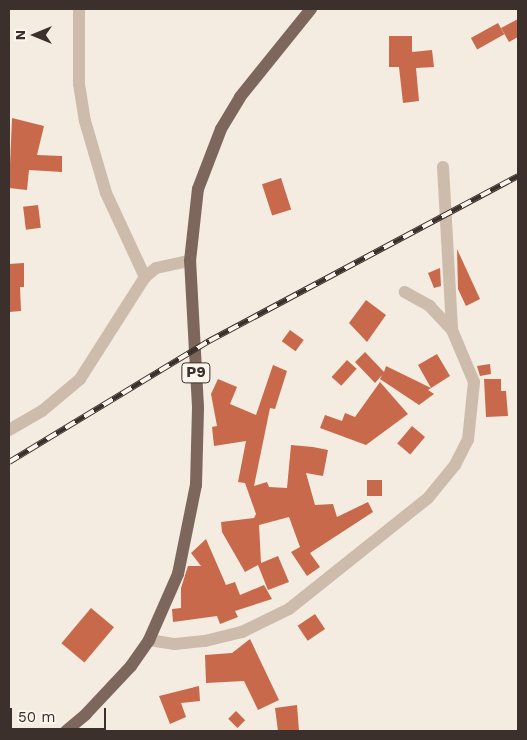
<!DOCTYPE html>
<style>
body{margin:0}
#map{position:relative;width:527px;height:740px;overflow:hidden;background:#f4ebe1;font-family:"Work Sans",sans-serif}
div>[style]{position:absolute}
.building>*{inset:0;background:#c8694b;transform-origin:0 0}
.minor>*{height:12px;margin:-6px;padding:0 6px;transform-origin:6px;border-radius:6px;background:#cdbbac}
.major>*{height:12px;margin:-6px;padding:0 6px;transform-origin:6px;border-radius:6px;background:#7d675c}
.rail>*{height:5.5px;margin-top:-2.75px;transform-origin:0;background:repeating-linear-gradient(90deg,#fbf5ee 0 11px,#3b302b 0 22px);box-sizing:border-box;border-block:1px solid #3b302b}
span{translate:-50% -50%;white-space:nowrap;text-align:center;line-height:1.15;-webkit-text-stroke:4px #fbf5ee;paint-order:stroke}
.shield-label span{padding:1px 4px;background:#fbf5ee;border:1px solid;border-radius:4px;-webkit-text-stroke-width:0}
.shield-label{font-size:15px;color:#3b302b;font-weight:700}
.frame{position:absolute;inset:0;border:10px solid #3b302b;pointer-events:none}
.north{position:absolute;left:10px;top:10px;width:50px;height:50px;-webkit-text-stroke:4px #fbf5ee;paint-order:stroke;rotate:270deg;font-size:14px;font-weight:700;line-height:20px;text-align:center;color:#3b302b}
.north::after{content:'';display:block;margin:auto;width:18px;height:22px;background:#3b302b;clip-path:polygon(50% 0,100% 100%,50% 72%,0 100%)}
.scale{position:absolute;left:10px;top:708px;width:96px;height:22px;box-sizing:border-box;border:2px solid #3b302b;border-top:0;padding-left:6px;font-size:15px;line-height:18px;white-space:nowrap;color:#3b302b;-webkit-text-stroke:4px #fbf5ee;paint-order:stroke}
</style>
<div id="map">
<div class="building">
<i style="clip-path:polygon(518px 19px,518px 37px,509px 42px,501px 28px)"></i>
<i style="left:498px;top:23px;width:13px;height:31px;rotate:61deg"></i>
<i style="clip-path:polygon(389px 36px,412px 36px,412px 52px,432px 50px,434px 67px,416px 68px,419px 101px,403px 103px,399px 67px,389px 67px)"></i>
<i style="clip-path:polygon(12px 118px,44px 126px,37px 155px,62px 156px,62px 172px,29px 170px,27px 190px,9px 188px)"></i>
<i style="left:281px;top:178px;width:33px;height:20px;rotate:72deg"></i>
<i style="left:38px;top:205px;width:23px;height:15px;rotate:83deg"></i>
<i style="clip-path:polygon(457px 249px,480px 299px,466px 306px,458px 289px)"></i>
<i style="clip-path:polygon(24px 263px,24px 287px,20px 287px,21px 311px,9px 312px,9px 264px)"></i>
<i style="clip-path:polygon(440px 268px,441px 286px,434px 288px,428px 273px)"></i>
<i style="clip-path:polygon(366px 300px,386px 315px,367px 342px,349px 323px)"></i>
<i style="left:290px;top:330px;width:17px;height:14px;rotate:36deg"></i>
<i style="clip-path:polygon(365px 352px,384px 372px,386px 366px,431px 388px,418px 365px,437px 354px,450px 376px,428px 390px,434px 394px,419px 405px,380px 379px,382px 375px,375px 383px,355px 362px)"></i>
<i style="left:347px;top:360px;width:13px;height:23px;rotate:42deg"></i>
<i style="clip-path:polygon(490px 364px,491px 374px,480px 376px,477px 366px)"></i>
<i style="clip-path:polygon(273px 365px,287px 371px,275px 409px,270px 408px,254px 486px,267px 482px,269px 487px,287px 488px,291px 445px,313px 447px,328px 450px,323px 476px,306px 473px,315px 505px,333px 504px,337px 517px,368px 502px,373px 512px,310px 553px,320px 567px,307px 576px,291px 552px,300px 547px,289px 517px,259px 525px,261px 563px,278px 556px,289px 582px,268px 590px,258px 565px,245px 572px,222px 532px,221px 522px,254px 518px,256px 514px,245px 483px,238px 482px,246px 441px,214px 446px,212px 427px,217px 426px,211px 394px,218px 379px,237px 387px,230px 404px,256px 415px)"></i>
<i style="clip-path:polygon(484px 379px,501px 379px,501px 391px,506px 391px,508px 416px,486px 417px)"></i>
<i style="clip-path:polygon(380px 382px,408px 414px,366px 445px,320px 428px,325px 415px,342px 421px,345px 413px,355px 417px)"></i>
<i style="left:412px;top:426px;width:17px;height:23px;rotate:40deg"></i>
<i style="left:367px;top:480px;width:15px;height:16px"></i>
<i style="clip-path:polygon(206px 539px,226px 585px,235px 582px,240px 595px,264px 585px,272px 599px,235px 611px,238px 617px,220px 624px,217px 616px,173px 622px,172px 609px,181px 608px,181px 588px,188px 566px,201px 566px,191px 553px)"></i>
<i style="left:91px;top:608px;width:30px;height:46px;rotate:40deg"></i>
<i style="left:315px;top:614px;width:18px;height:21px;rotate:56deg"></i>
<i style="clip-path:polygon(250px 639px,279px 700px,258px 710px,244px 681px,206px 683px,205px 655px,232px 653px)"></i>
<i style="clip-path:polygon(199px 686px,200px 701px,181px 703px,186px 717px,170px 724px,159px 696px)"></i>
<i style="clip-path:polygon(297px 705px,299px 731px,278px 731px,275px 708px)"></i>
<i style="left:236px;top:711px;width:13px;height:11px;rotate:45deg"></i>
</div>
<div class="minor">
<i style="left:79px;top:9px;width:75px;rotate:90deg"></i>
<i style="left:79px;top:84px;width:37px;rotate:81deg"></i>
<i style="left:85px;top:121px;width:75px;rotate:73.7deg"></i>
<i style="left:106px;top:193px;width:93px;rotate:65.1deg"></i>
<i style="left:443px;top:167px;width:163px;rotate:86.8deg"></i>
<i style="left:9px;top:430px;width:38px;rotate:-30deg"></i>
<i style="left:42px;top:411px;width:50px;rotate:-40.1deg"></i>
<i style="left:80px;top:379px;width:121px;rotate:-57.5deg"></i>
<i style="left:145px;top:277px;width:14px;rotate:-39deg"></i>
<i style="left:156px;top:268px;width:35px;rotate:-12deg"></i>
<i style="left:149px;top:640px;width:26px;rotate:9deg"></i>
<i style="left:175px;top:644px;width:30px;rotate:-6deg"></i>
<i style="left:205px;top:641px;width:38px;rotate:-14deg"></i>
<i style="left:242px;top:632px;width:52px;rotate:-26.1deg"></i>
<i style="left:289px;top:609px;width:178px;rotate:-38.6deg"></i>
<i style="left:428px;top:498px;width:43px;rotate:-50.7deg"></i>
<i style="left:455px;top:465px;width:28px;rotate:-63deg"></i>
<i style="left:468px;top:440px;width:58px;rotate:-84.1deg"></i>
<i style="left:474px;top:382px;width:56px;rotate:-112.9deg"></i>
<i style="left:452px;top:330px;width:33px;rotate:-133deg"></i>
<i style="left:430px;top:306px;width:29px;rotate:-151deg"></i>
</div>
<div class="major">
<i style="left:66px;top:731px;width:26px;rotate:-40deg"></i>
<i style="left:86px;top:714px;width:66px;rotate:-46.8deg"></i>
<i style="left:131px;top:666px;width:32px;rotate:-55deg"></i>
<i style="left:149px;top:640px;width:72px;rotate:-66.3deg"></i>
<i style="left:178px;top:574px;width:91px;rotate:-78.6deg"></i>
<i style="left:196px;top:485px;width:78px;rotate:-88.5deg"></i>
<i style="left:198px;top:407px;width:146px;rotate:-93.1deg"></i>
<i style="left:190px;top:261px;width:72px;rotate:-83.7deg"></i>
<i style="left:198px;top:189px;width:64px;rotate:-69deg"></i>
<i style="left:221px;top:129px;width:37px;rotate:-59deg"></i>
<i style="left:240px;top:97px;width:113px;rotate:-51.1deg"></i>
</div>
<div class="rail">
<i style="left:9px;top:462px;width:234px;rotate:-31.2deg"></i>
<i style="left:209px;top:341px;width:350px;rotate:-28.1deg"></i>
</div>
<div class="shield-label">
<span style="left:196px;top:373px">P9</span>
</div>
<div class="frame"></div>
<div class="north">N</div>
<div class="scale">50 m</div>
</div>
